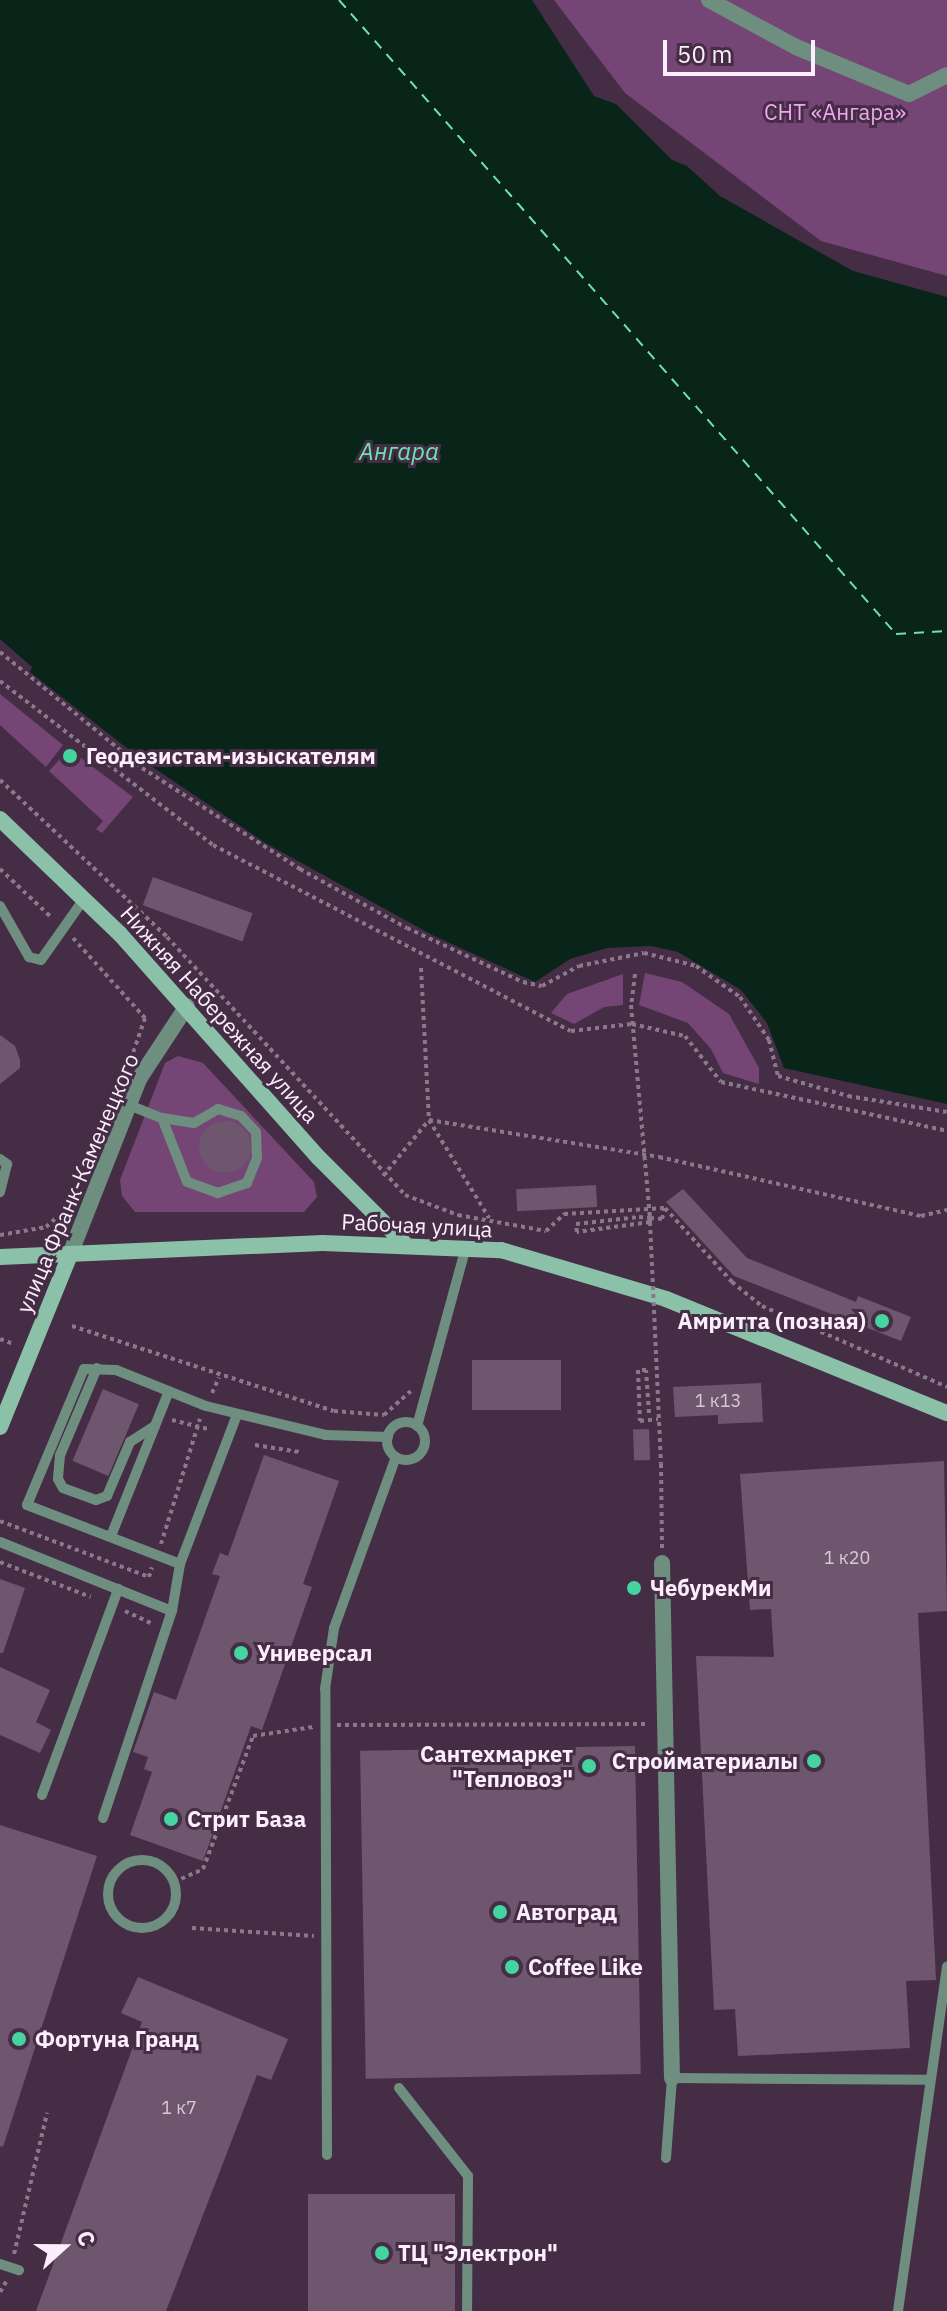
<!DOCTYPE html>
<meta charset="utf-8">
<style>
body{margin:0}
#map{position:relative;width:947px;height:2311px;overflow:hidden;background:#452e45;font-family:"IBM Plex Sans",sans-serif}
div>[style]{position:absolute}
.green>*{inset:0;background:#754575}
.water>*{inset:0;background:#092419}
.ferry>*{height:2px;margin-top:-1px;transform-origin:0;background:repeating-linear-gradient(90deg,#6ce2b3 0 10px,transparent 0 18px)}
.building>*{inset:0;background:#6e566e;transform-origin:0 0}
.round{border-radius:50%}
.path>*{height:4px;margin-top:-2px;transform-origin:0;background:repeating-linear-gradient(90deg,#8c788c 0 4px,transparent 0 8px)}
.lane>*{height:10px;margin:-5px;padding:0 5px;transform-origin:5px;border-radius:5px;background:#6e8f80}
.lane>.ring{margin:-5px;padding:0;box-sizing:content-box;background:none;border:10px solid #6e8f80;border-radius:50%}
.street>*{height:16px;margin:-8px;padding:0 8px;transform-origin:8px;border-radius:8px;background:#6e8f80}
.secondary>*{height:16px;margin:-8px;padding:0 8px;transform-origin:8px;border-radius:8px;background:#8bc1a8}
.path-bridge>*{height:4px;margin-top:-2px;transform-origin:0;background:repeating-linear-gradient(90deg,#8c788c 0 4px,transparent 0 8px)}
.dots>*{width:22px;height:22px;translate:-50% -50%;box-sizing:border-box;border:4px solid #452e45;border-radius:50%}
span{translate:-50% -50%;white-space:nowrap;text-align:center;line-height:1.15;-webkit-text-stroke:6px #452e45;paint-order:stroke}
.number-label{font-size:18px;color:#d8c8d8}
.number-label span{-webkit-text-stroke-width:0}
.park-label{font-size:22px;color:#f0a6ef}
.poi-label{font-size:22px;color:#fceefc;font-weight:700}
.left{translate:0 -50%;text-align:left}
.right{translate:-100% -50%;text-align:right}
.street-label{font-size:22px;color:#fceefc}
.water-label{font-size:24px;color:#6ce2b3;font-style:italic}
.north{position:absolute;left:24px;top:2207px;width:80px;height:80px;-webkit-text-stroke:6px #452e45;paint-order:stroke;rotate:69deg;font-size:22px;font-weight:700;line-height:32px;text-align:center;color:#fceefc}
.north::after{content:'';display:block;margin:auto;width:28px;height:36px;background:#fceefc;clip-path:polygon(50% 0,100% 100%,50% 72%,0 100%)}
.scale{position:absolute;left:663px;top:40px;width:152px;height:36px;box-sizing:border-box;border:4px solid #fceefc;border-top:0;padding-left:10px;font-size:24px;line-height:28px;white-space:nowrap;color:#fceefc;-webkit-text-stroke:6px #452e45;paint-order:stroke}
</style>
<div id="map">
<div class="green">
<i style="clip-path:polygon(554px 0,947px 0,947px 276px,821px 241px,625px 93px)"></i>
<i style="clip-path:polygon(0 694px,63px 745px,46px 767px,0 725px)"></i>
<i style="clip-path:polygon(69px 749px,133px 797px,102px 833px,96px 829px,103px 821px,49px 771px)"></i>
<i style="clip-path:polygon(645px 973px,682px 982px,729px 1014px,759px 1068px,759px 1084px,723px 1073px,711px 1049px,688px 1023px,639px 1005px)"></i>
<i style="clip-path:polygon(623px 974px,623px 1005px,604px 1007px,574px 1024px,551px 1013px,567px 994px)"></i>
<i style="clip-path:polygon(178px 1056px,203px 1063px,314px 1182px,317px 1197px,304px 1212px,135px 1212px,122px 1196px,120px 1180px,165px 1063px)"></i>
</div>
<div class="water">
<i style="clip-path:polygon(0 0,532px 0,594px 96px,616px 104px,672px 160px,687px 166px,720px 196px,853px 271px,947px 297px,947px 1104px,784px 1068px,767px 1023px,741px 990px,678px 952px,651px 946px,607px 948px,570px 959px,535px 982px,434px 936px,267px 844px,142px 760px,30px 672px,32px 667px,0 639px)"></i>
</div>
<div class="ferry">
<i style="left:339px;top:0;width:844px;rotate:48.7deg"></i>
<i style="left:896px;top:634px;width:51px;rotate:-3.4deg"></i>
</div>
<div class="building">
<i style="left:153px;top:877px;width:106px;height:30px;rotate:20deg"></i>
<i style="clip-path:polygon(0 1035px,15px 1046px,20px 1060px,20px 1068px,0 1084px)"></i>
<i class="round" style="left:199px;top:1121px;width:52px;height:52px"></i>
<i style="left:596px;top:1185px;width:22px;height:80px;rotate:87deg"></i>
<i style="clip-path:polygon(683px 1189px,747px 1258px,856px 1302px,858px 1296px,911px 1317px,901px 1341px,734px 1276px,666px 1202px)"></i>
<i style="left:561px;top:1360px;width:50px;height:89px;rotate:90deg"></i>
<i style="clip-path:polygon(761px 1383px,763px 1422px,718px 1424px,718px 1415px,675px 1417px,673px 1387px)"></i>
<i style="left:103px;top:1389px;width:39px;height:78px;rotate:23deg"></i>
<i style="left:649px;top:1429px;width:31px;height:16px;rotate:88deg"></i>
<i style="clip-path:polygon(264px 1455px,339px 1481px,303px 1584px,312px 1587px,262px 1730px,251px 1726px,203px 1861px,130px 1835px,152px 1772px,144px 1769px,148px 1757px,133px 1752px,154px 1692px,176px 1700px,220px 1576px,212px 1574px,220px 1553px,228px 1556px)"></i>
<i style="clip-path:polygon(944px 1461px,947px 1611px,918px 1613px,936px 1980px,906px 1981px,910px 2048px,738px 2056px,735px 2009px,714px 2010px,696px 1656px,774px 1657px,771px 1609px,750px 1610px,740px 1474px)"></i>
<i style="clip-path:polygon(0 1579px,25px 1588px,3px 1653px,0 1653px)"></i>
<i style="clip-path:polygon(0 1667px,50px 1690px,36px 1722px,51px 1730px,40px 1753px,0 1735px)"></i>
<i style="left:635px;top:1746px;width:328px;height:275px;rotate:89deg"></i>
<i style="clip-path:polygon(0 1825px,97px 1856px,3px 2147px,0 2146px)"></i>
<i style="clip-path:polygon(138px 1977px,288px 2039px,271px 2080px,257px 2075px,166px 2311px,36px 2311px,142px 2022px,121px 2013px)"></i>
<i style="left:455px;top:2194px;width:117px;height:147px;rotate:90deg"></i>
</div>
<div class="path">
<i style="left:0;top:652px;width:183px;rotate:39.2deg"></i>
<i style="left:142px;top:768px;width:188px;rotate:32.6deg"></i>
<i style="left:300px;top:869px;width:122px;rotate:28.9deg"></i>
<i style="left:407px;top:928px;width:128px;rotate:25deg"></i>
<i style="left:523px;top:982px;width:19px;rotate:12deg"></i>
<i style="left:542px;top:986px;width:42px;rotate:-28.4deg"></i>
<i style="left:579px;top:966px;width:66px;rotate:-11.3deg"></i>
<i style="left:644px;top:953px;width:54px;rotate:14deg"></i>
<i style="left:696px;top:966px;width:54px;rotate:35.2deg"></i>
<i style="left:740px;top:997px;width:52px;rotate:56deg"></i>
<i style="left:769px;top:1040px;width:37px;rotate:76deg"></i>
<i style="left:778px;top:1076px;width:73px;rotate:15.9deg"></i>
<i style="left:848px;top:1096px;width:100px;rotate:9.2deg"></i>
<i style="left:0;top:681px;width:269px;rotate:37.6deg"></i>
<i style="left:213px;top:845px;width:403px;rotate:27.5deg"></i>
<i style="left:571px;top:1031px;width:61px;rotate:-6.5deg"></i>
<i style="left:632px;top:1024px;width:54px;rotate:12.8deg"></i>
<i style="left:685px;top:1036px;width:58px;rotate:52deg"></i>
<i style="left:721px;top:1082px;width:231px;rotate:12.2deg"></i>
<i style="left:0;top:780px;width:229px;rotate:43.2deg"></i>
<i style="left:167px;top:937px;width:351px;rotate:47.3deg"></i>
<i style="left:405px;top:1195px;width:57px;rotate:20.7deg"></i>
<i style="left:458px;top:1215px;width:89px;rotate:10.3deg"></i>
<i style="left:546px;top:1231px;width:25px;rotate:-43deg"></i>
<i style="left:564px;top:1214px;width:101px;rotate:-3.4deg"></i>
<i style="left:665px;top:1208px;width:100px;rotate:47.8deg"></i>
<i style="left:732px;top:1282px;width:38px;rotate:39deg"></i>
<i style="left:762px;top:1306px;width:202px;rotate:23.6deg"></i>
<i style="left:0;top:869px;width:71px;rotate:43.3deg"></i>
<i style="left:73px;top:938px;width:108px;rotate:48deg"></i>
<i style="left:145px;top:1018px;width:39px;rotate:109deg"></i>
<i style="left:421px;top:968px;width:152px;rotate:87deg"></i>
<i style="left:429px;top:1120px;width:115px;rotate:58.5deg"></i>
<i style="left:635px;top:974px;width:31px;rotate:97deg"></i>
<i style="left:631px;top:1005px;width:214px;rotate:84.9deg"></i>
<i style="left:650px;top:1218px;width:4px;rotate:90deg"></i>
<i style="left:650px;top:1222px;width:74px;rotate:172.2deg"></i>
<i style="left:577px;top:1232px;width:8px;rotate:-97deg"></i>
<i style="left:576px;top:1224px;width:63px;rotate:-6.3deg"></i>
<i style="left:639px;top:1217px;width:11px;rotate:5deg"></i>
<i style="left:650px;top:1218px;width:12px;rotate:5deg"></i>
<i style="left:662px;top:1219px;width:11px;rotate:-75deg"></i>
<i style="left:383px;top:1176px;width:72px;rotate:-50.6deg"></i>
<i style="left:429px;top:1120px;width:233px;rotate:9.1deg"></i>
<i style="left:659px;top:1157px;width:269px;rotate:12.7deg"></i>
<i style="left:921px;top:1216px;width:27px;rotate:-13deg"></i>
<i style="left:0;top:1235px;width:47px;rotate:-9.9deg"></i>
<i style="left:46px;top:1227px;width:31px;rotate:-42deg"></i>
<i style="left:72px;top:1326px;width:275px;rotate:18deg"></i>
<i style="left:334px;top:1411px;width:50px;rotate:4.6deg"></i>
<i style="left:384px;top:1415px;width:36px;rotate:-42deg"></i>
<i style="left:0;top:1339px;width:12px;rotate:20deg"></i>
<i style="left:212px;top:1393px;width:17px;rotate:-66deg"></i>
<i style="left:649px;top:1413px;width:43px;rotate:-94deg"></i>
<i style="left:646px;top:1370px;width:8px;rotate:180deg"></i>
<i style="left:638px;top:1370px;width:51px;rotate:87.8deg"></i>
<i style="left:640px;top:1421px;width:18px;rotate:-6deg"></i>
<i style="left:172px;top:1420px;width:38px;rotate:14deg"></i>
<i style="left:255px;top:1445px;width:45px;rotate:9deg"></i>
<i style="left:661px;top:1464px;width:84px;rotate:89.3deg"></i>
<i style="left:0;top:1521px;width:159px;rotate:20.6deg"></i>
<i style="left:149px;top:1577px;width:10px;rotate:-73deg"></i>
<i style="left:161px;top:1544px;width:131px;rotate:-72.7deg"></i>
<i style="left:0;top:1562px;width:97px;rotate:21deg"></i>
<i style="left:125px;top:1611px;width:31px;rotate:25deg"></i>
<i style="left:337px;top:1725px;width:312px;rotate:-0.2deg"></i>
<i style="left:174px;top:1882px;width:32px;rotate:-24deg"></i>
<i style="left:203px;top:1869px;width:142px;rotate:-69.4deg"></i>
<i style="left:253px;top:1736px;width:61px;rotate:-8.5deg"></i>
<i style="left:192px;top:1928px;width:122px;rotate:3.8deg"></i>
<i style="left:14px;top:2254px;width:145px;rotate:-76.8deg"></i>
<i style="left:0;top:2292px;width:12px;rotate:-59deg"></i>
</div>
<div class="lane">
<i style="left:0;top:906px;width:59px;rotate:60.4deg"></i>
<i style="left:29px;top:957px;width:12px;rotate:14deg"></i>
<i style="left:41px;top:960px;width:75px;rotate:-54.8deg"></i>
<i style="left:129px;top:1105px;width:35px;rotate:22deg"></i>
<i style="left:218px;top:1109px;width:24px;rotate:17deg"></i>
<i style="left:241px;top:1116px;width:22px;rotate:47deg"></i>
<i style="left:256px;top:1132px;width:26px;rotate:88deg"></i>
<i style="left:257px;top:1158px;width:27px;rotate:112deg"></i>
<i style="left:247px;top:1183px;width:31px;rotate:161deg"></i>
<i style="left:218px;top:1193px;width:33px;rotate:-160deg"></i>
<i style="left:187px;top:1182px;width:69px;rotate:-111.3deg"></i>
<i style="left:162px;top:1118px;width:32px;rotate:9deg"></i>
<i style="left:194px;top:1123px;width:28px;rotate:-30deg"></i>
<i style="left:0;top:1159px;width:9px;rotate:36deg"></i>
<i style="left:7px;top:1164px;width:29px;rotate:104deg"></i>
<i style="left:97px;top:1368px;width:95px;rotate:113deg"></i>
<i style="left:60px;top:1455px;width:24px;rotate:95deg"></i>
<i style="left:58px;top:1479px;width:10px;rotate:61deg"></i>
<i style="left:63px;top:1488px;width:35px;rotate:20deg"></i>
<i style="left:96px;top:1500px;width:12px;rotate:-20deg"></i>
<i style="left:107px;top:1496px;width:59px;rotate:-66.9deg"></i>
<i style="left:130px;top:1442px;width:30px;rotate:-33deg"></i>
<i class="ring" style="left:387px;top:1422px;width:28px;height:28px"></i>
<i style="left:417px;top:1426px;width:186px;rotate:-74.7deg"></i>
<i style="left:111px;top:1536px;width:156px;rotate:-68.2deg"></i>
<i style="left:0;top:1542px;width:185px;rotate:21.9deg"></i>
<i style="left:180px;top:1564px;width:164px;rotate:-158.9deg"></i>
<i style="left:27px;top:1505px;width:147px;rotate:-67.3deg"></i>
<i style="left:84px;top:1369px;width:32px;rotate:2deg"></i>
<i style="left:116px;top:1370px;width:97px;rotate:21.8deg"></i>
<i style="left:206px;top:1406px;width:123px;rotate:13.6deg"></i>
<i style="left:326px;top:1435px;width:62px;rotate:1.8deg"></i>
<i style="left:42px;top:1795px;width:220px;rotate:-69.7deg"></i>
<i style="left:103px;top:1818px;width:218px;rotate:-71.6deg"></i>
<i style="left:172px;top:1611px;width:48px;rotate:-80.3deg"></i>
<i style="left:180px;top:1564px;width:160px;rotate:-69.1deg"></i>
<i class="ring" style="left:108px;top:1860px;width:58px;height:58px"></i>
<i style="left:399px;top:2088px;width:112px;rotate:51.9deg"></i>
<i style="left:468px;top:2176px;width:135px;rotate:90.4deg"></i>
<i style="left:327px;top:2155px;width:466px;rotate:-90.2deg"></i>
<i style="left:325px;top:1689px;width:62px;rotate:-81.6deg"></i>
<i style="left:334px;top:1628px;width:182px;rotate:-70.1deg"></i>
<i style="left:666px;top:2158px;width:80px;rotate:-85.7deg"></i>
<i style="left:672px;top:2078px;width:258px;rotate:0.4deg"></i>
<i style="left:0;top:2264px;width:20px;rotate:18deg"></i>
<i style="left:898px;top:2311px;width:348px;rotate:-81.9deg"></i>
</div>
<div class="street">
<i style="left:709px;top:0;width:99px;rotate:28.4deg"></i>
<i style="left:796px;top:47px;width:122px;rotate:22.6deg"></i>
<i style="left:909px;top:94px;width:42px;rotate:-26.6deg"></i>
<i style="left:69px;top:1257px;width:191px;rotate:-68.5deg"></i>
<i style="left:139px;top:1079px;width:87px;rotate:-56.7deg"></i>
<i style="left:662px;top:1563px;width:515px;rotate:88.89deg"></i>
</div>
<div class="secondary">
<i style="left:0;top:819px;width:166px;rotate:43.8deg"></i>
<i style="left:120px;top:934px;width:298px;rotate:48.4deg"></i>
<i style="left:318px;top:1157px;width:122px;rotate:45deg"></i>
<i style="left:0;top:1257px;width:323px;rotate:-2.5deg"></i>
<i style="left:323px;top:1243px;width:178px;rotate:2.3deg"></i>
<i style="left:501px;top:1250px;width:172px;rotate:16.5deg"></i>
<i style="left:666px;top:1299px;width:303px;rotate:22.1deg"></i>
<i style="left:0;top:1427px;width:183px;rotate:-67.9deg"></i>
</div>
<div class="path-bridge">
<i style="left:650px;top:1222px;width:242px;rotate:87.4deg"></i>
</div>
<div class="dots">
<i style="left:70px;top:756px;background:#43d4a0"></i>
<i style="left:882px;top:1321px;background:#43d4a0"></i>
<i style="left:634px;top:1588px;background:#43d4a0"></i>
<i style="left:241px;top:1653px;background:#43d4a0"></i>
<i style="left:814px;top:1761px;background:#43d4a0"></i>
<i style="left:589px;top:1766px;background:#43d4a0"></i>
<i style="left:171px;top:1819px;background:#43d4a0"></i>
<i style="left:500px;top:1912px;background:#43d4a0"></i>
<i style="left:512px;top:1967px;background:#43d4a0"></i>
<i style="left:19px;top:2039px;background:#43d4a0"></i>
<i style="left:382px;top:2253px;background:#43d4a0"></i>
</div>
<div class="number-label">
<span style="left:718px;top:1401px">1 к13</span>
<span style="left:847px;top:1558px">1 к20</span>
<span style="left:179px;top:2108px">1 к7</span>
</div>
<div class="park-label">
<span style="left:835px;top:112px">СНТ «Ангара»</span>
</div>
<div class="poi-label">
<span class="left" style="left:86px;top:756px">Геодезистам-изыскателям</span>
<span class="right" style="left:866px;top:1321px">Амритта (позная)</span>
<span class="left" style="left:650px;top:1588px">ЧебурекМи</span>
<span class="left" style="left:257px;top:1653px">Универсал</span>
<span class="right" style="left:573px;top:1766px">Сантехмаркет<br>"Тепловоз"</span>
<span class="right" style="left:798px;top:1761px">Стройматериалы</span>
<span class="left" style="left:187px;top:1819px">Стрит База</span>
<span class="left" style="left:516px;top:1912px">Автоград</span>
<span class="left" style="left:528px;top:1967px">Coffee Like</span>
<span class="left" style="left:35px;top:2039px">Фортуна Гранд</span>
<span class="left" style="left:398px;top:2253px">ТЦ "Электрон"</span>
</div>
<div class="street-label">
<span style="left:220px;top:1014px;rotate:48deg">Нижняя Набережная улица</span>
<span style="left:77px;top:1183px;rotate:-67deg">улица Франк-Каменецкого</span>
<span style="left:417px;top:1225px;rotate:3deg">Рабочая улица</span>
</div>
<div class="water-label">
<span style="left:399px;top:452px">Ангара</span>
</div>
<div class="north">С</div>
<div class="scale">50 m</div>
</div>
